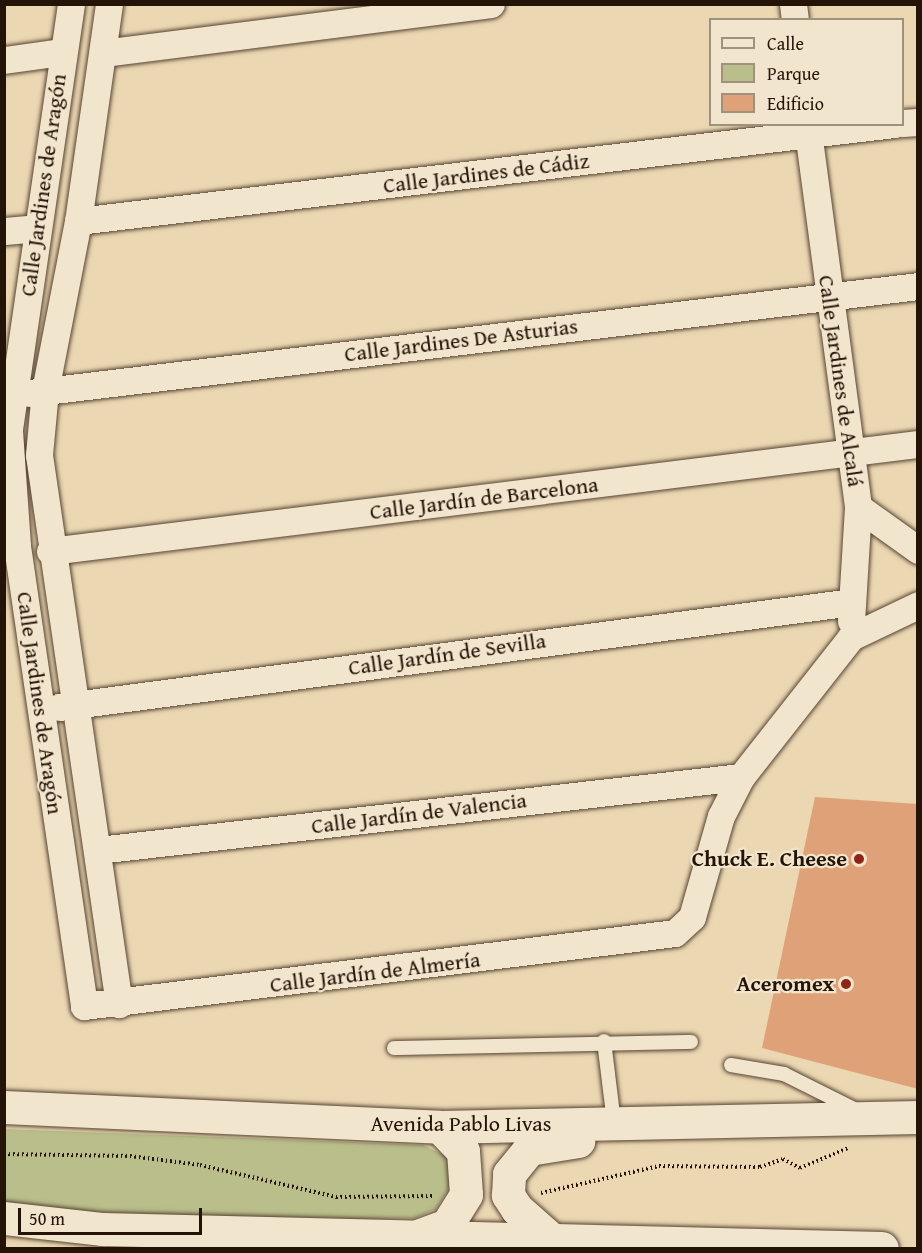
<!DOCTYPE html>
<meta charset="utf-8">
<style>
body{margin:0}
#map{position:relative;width:922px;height:1253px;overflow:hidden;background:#ebd7b2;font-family:"Gentium Book Plus",serif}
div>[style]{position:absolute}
.green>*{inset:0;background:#b9be8b}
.building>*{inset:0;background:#dfa278}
.path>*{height:4px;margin-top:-2px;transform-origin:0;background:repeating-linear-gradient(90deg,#241307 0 1.5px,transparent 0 4.5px)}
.roads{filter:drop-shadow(0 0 2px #564432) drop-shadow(0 0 2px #564432)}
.service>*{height:14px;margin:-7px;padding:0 7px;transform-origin:7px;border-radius:7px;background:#f2e5cd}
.minor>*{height:27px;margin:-13.5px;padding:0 13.5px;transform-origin:13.5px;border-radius:13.5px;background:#f2e5cd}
.secondary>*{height:33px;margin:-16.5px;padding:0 16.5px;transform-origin:16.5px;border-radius:16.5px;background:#f2e5cd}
.dots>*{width:16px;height:16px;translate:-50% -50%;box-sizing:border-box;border:3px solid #f2e5cd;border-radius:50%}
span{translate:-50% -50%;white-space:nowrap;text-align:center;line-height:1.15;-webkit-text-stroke:4.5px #f2e5cd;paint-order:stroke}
.street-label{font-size:22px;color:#241307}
.poi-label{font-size:22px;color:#241307;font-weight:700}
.right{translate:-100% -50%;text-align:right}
.frame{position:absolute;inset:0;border:6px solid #241307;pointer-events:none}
.legend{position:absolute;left:709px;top:18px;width:195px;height:108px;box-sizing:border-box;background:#f2e5cd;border:2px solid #a0917e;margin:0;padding:8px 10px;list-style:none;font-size:18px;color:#241307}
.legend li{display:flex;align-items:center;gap:12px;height:30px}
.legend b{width:30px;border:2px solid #a0917e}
.scale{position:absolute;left:18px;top:1208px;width:184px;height:27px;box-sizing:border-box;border:3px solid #241307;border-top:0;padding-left:8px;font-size:18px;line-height:21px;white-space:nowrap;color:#241307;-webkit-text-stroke:4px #f2e5cd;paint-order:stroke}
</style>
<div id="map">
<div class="green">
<i style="clip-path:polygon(4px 1129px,423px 1145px,446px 1156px,454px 1180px,436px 1209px,415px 1218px,311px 1220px,5px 1209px)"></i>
</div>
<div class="building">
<i style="clip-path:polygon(815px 797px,918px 804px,918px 1089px,762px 1048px)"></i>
</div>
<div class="path">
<i style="left:4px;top:1154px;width:126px;rotate:0.9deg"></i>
<i style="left:130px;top:1156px;width:71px;rotate:7.3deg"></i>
<i style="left:200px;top:1165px;width:140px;rotate:13.2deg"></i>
<i style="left:336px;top:1197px;width:96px;rotate:-0.6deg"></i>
<i style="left:541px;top:1193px;width:121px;rotate:-12.9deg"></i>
<i style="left:659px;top:1166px;width:101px;rotate:0.6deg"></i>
<i style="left:760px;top:1167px;width:24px;rotate:-19deg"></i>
<i style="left:783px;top:1159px;width:19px;rotate:28deg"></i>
<i style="left:800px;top:1168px;width:52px;rotate:-22.6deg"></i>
</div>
<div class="roads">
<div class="service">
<i style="left:604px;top:1041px;width:82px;rotate:83deg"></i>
<i style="left:394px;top:1048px;width:297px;rotate:-1.2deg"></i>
<i style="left:731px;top:1065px;width:54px;rotate:9.6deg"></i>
<i style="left:784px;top:1074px;width:80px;rotate:26.6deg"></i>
</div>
<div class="minor">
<i style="left:71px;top:4px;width:431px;rotate:98.3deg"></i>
<i style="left:9px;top:431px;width:115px;rotate:86deg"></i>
<i style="left:17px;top:546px;width:465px;rotate:81.7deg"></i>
<i style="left:84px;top:1006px;width:595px;rotate:-7.04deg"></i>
<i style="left:675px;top:933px;width:23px;rotate:-43deg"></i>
<i style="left:692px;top:917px;width:105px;rotate:-74deg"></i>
<i style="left:721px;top:816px;width:44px;rotate:-62.9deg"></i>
<i style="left:741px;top:777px;width:178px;rotate:-51.8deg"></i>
<i style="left:851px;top:637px;width:74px;rotate:-25.5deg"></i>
<i style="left:109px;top:4px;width:219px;rotate:98.1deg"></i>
<i style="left:78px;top:221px;width:172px;rotate:101deg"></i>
<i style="left:45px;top:390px;width:65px;rotate:95.3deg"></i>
<i style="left:39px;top:455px;width:555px;rotate:81.71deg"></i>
<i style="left:793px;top:4px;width:16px;rotate:83deg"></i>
<i style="left:103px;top:53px;width:391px;rotate:-7.2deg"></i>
<i style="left:4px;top:60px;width:59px;rotate:-7.9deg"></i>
<i style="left:902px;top:123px;width:16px;rotate:-4deg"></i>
<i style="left:807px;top:124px;width:386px;rotate:82.4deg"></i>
<i style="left:858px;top:507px;width:114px;rotate:93.5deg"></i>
<i style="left:78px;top:221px;width:822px;rotate:-6.78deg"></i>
<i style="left:4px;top:231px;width:33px;rotate:-5deg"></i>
<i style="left:29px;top:393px;width:895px;rotate:-6.86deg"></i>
<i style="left:858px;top:507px;width:74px;rotate:35.6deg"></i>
<i style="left:50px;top:551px;width:875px;rotate:-7.03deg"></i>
<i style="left:59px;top:707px;width:800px;rotate:-7.54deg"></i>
<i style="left:98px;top:850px;width:647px;rotate:-6.48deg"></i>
</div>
<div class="secondary">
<i style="left:4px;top:1107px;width:436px;rotate:2.6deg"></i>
<i style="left:440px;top:1127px;width:478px;rotate:-1.2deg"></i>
<i style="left:4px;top:1218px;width:99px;rotate:6.4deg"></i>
<i style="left:102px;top:1229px;width:780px;rotate:1.4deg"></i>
<i style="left:420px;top:1235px;width:29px;rotate:-20deg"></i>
<i style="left:447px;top:1225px;width:36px;rotate:-58deg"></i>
<i style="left:466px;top:1194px;width:43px;rotate:-94deg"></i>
<i style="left:463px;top:1151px;width:33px;rotate:-134deg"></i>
<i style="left:551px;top:1239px;width:45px;rotate:-138.6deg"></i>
<i style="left:517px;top:1209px;width:17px;rotate:-123deg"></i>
<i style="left:508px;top:1195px;width:21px;rotate:-87deg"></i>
<i style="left:509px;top:1174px;width:32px;rotate:-51deg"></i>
<i style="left:529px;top:1149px;width:50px;rotate:-9.3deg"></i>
</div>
</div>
<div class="dots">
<i style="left:859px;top:859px;background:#8f2418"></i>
<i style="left:846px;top:984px;background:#8f2418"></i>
</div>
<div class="street-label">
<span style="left:486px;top:173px;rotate:-7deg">Calle Jardines de Cádiz</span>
<span style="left:43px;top:185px;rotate:-82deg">Calle Jardines de Aragón</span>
<span style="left:461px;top:340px;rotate:-7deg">Calle Jardines De Asturias</span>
<span style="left:841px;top:381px;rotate:82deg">Calle Jardines de Alcalá</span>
<span style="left:484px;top:498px;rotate:-7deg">Calle Jardín de Barcelona</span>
<span style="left:447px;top:654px;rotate:-8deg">Calle Jardín de Sevilla</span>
<span style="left:40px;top:703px;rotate:82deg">Calle Jardines de Aragón</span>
<span style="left:419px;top:813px;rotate:-7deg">Calle Jardín de Valencia</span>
<span style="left:375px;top:972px;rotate:-7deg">Calle Jardín de Almería</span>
<span style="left:461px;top:1124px">Avenida Pablo Livas</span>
</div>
<div class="poi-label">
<span class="right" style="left:847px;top:859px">Chuck E. Cheese</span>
<span class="right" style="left:834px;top:984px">Aceromex</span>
</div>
<div class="frame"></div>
<ul class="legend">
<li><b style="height:8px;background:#f2e5cd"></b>Calle</li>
<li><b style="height:16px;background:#b9be8b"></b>Parque</li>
<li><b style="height:16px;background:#dfa278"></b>Edificio</li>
</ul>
<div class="scale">50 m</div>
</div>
